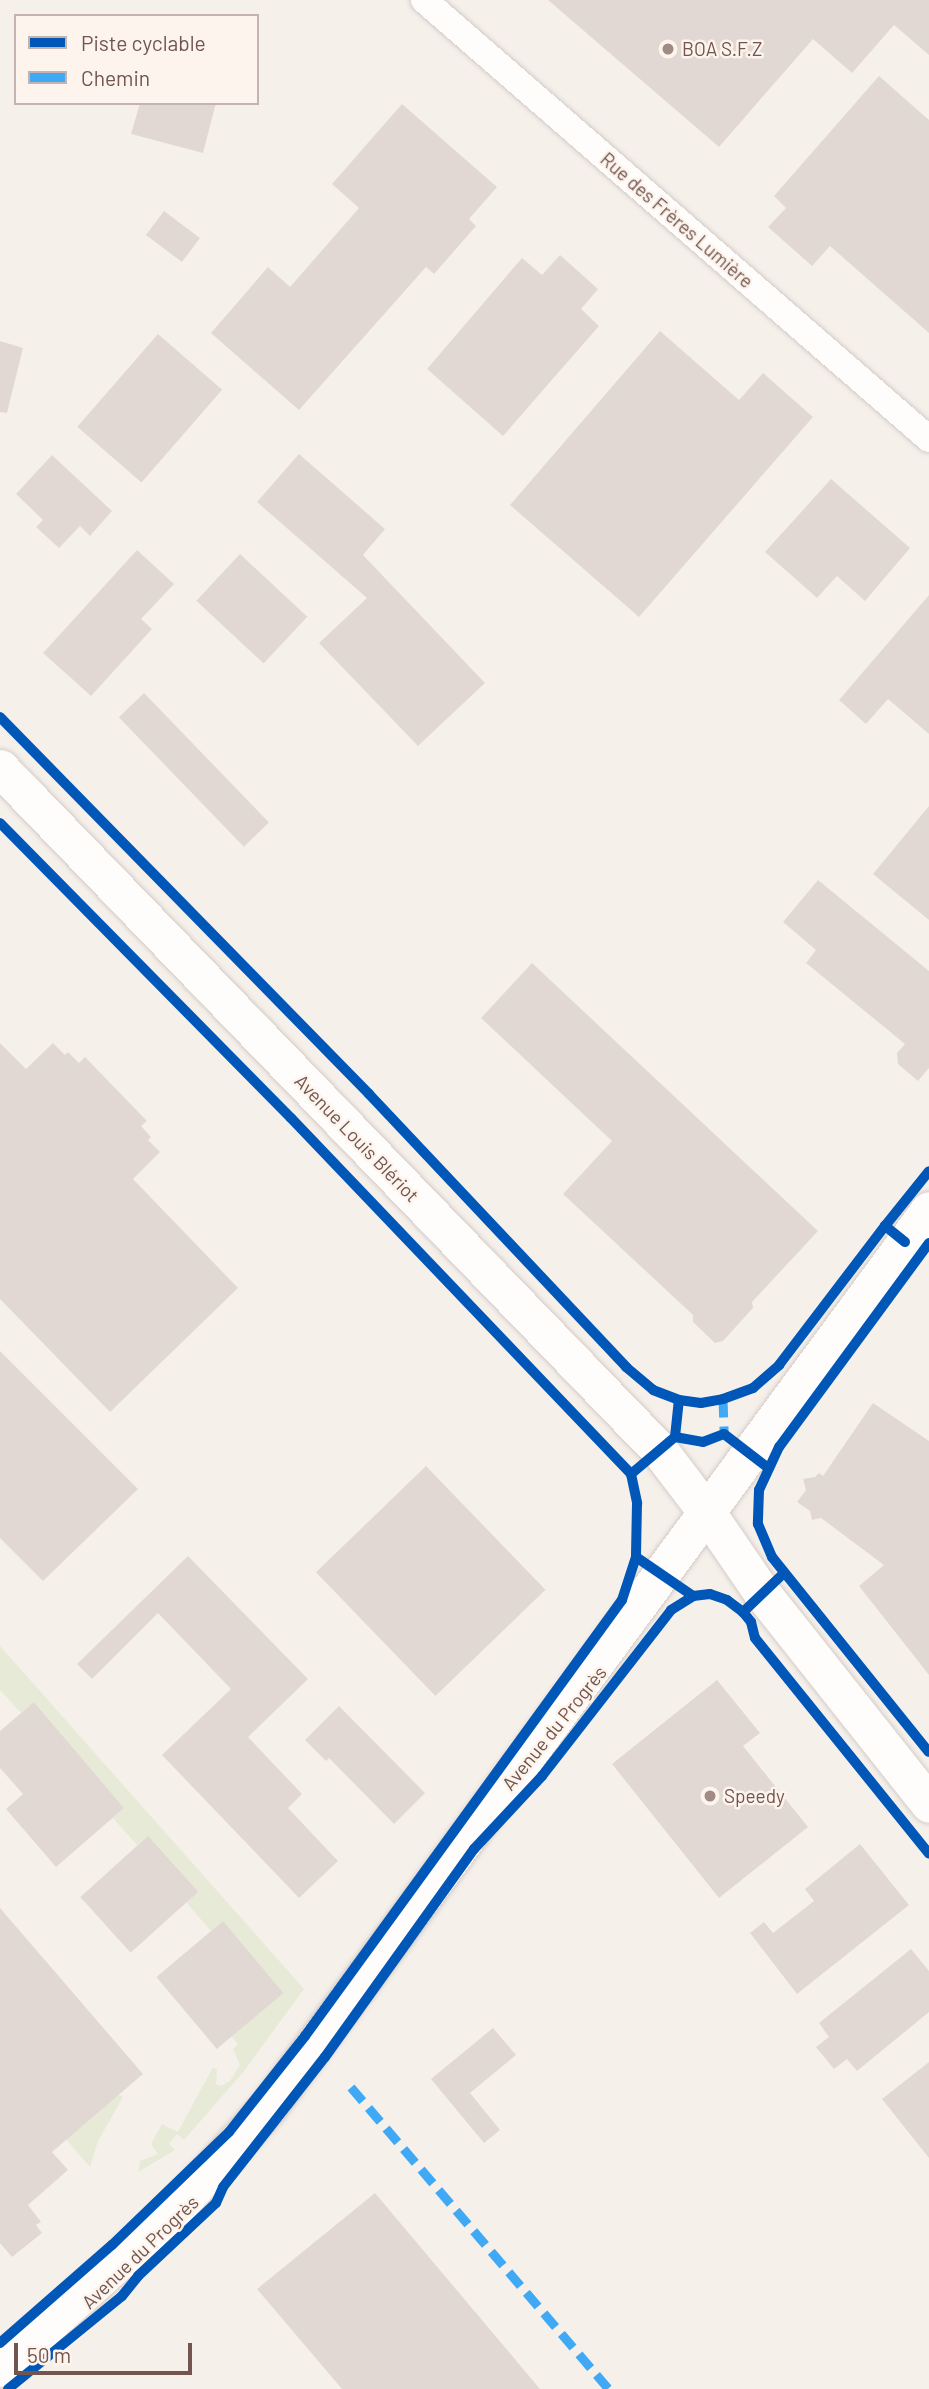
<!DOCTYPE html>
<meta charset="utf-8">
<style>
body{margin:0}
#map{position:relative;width:929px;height:2389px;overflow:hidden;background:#f6f0eb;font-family:Barlow,sans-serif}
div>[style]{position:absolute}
.green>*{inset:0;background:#e6ead7}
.building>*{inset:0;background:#e2d8d3;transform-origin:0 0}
.roads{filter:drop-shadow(0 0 2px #d4ccc8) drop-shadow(0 0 2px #d4ccc8)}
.street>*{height:26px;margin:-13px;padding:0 13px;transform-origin:13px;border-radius:13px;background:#fefdfc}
.secondary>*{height:37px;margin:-18.5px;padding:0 18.5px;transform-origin:18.5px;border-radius:18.5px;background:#fefdfc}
.quiet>*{height:9px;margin-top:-4.5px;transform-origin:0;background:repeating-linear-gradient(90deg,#3fa9f5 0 18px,transparent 0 27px)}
.cycleway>*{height:10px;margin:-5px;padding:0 5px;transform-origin:5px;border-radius:5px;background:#0057b8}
.dots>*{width:19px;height:19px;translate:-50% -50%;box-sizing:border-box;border:4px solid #fdf4ed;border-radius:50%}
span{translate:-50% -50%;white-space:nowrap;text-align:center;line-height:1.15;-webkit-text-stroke:5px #fdf4ed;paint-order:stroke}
.poi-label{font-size:19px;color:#71554e}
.left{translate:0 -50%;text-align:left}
.street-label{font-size:19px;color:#71554e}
.legend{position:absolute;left:14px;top:14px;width:245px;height:91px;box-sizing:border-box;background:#fdf4ed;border:2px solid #c5b4ad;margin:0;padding:9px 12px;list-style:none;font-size:21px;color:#71554e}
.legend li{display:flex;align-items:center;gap:14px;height:35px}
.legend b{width:35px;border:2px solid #c5b4ad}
.scale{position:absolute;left:14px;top:2343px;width:178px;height:32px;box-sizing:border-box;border:4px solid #71554e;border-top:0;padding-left:9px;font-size:21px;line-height:24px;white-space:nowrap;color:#71554e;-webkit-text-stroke:5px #fdf4ed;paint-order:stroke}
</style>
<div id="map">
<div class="green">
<i style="clip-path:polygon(0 1646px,304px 1989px,244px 2071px,184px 2140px,177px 2134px,169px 2144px,175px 2150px,138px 2172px,140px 2161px,158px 2154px,151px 2144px,162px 2124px,178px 2132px,213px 2067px,217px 2070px,216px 2084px,221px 2086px,230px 2081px,240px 2065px,233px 2049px,238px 2044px,232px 2037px,223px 1921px,211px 1931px,186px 1902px,148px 1836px,137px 1845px,113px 1818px,124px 1808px,34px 1702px,21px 1713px,0 1690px)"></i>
<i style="clip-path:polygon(0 2025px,123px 2097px,98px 2141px,90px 2167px,0 2063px)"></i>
</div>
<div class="building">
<i style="clip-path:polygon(548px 0,929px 0,929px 55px,894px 25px,852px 73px,813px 39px,719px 147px)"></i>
<i style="clip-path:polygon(879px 76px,929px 120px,929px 333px,830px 246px,812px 266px,768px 227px,786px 208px,774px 196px)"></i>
<i style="clip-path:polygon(140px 103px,216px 103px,203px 153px,131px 134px)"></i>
<i style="clip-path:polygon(402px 104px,497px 187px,469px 219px,476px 226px,434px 274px,426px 267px,299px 410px,211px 333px,268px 267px,290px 287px,359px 208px,332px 184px)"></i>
<i style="left:164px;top:211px;width:45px;height:30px;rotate:37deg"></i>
<i style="clip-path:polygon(560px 255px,598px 289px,581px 309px,599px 326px,503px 436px,427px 369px,522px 258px,542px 275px)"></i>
<i style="clip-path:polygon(660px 331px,739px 400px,763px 373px,813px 417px,639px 617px,510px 505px)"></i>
<i style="left:158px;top:334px;width:85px;height:123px;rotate:41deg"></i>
<i style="clip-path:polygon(0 341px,23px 348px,7px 413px,0 412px)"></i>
<i style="clip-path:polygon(299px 454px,385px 529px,363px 555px,485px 683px,418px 746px,319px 643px,367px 598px,257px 502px)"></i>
<i style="clip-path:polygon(52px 455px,112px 511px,90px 536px,80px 526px,59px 548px,36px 527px,43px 520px,16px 494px)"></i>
<i style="clip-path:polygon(831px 479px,910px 548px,865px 601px,837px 576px,817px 598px,765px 552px)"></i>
<i style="clip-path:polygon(137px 550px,174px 584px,141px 619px,152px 629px,91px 696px,43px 653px)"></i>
<i style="left:240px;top:554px;width:92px;height:64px;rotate:43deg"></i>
<i style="clip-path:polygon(929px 595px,929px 734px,888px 699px,866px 724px,839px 700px)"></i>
<i style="left:144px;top:693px;width:180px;height:35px;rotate:46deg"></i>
<i style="clip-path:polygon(929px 806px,929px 920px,873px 874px)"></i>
<i style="clip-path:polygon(818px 880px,929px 971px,929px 1068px,918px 1081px,898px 1064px,897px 1053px,905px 1044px,806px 963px,816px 950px,783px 922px)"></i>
<i style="clip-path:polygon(532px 963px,818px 1231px,752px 1302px,753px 1308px,723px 1341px,715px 1343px,693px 1322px,693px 1315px,563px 1194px,612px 1141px,481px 1018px)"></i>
<i style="clip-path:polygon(0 1043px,26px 1069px,53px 1043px,65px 1055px,68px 1052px,79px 1063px,85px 1057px,147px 1121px,141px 1126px,151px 1137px,148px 1140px,160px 1152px,133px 1179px,238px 1288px,110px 1412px,0 1299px)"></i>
<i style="clip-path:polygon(0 1351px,138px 1489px,43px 1581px,0 1538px)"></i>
<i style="clip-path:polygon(873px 1403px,929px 1441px,929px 1675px,859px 1586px,884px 1565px,821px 1518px,812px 1520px,810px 1511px,797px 1502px,806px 1490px,803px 1479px,815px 1477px,819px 1473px,823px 1476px)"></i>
<i style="left:426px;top:1466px;width:172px;height:153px;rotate:46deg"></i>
<i style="clip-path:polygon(188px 1556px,308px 1679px,248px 1737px,302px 1794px,288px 1808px,338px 1861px,299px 1898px,162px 1755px,231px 1689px,158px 1613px,92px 1679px,77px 1664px)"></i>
<i style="clip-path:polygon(717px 1680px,760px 1733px,743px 1746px,808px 1827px,719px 1898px,612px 1764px)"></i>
<i style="clip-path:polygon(34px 1702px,124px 1808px,56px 1867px,6px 1809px,23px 1794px,0 1768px,0 1731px)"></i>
<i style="clip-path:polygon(339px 1706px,425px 1793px,394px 1824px,329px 1758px,326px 1761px,305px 1740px)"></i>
<i style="left:148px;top:1836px;width:75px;height:91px;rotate:48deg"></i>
<i style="clip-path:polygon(860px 1844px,909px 1905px,797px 1994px,750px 1933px,764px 1922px,773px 1933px,814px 1901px,805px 1889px)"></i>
<i style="clip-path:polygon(0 1908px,143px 2074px,52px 2152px,68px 2170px,28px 2205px,41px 2222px,36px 2225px,42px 2233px,12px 2257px,0 2243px)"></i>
<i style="left:223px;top:1921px;width:94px;height:87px;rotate:50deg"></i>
<i style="clip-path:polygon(911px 1949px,929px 1971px,929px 2012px,857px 2071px,847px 2059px,834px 2069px,816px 2047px,829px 2037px,819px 2023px)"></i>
<i style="clip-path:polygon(493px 2028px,516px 2055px,470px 2093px,500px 2130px,484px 2143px,431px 2079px)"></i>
<i style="clip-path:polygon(929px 2062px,929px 2158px,882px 2099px)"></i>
<i style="clip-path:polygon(375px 2193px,540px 2389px,342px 2389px,257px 2289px)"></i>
</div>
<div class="roads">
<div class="street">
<i style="left:424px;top:0;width:669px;rotate:41deg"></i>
</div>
<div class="secondary">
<i style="left:0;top:768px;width:950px;rotate:45.98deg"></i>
<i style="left:660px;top:1451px;width:79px;rotate:52.7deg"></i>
<i style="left:708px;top:1514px;width:96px;rotate:55.6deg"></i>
<i style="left:762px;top:1593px;width:269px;rotate:51.6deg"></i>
<i style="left:0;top:2368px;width:224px;rotate:-41.9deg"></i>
<i style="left:167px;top:2218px;width:150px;rotate:-47.7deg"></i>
<i style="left:268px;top:2107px;width:1114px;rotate:-53.61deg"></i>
</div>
</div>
<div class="quiet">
<i style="left:723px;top:1399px;width:35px;rotate:88deg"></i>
<i style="left:351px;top:2087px;width:397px;rotate:49.5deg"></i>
</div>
<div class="cycleway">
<i style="left:0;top:717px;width:528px;rotate:45.61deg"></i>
<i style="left:369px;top:1094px;width:375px;rotate:46.7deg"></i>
<i style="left:626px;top:1367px;width:35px;rotate:40deg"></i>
<i style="left:653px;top:1390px;width:28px;rotate:21deg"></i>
<i style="left:679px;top:1400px;width:22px;rotate:8deg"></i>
<i style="left:701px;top:1403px;width:22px;rotate:-10deg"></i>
<i style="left:723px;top:1399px;width:32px;rotate:-20deg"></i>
<i style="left:753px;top:1388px;width:35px;rotate:-41deg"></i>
<i style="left:779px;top:1365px;width:175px;rotate:-52.7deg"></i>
<i style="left:0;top:823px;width:414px;rotate:45.4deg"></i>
<i style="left:291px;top:1118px;width:492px;rotate:46.3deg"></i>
<i style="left:631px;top:1474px;width:30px;rotate:78deg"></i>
<i style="left:637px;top:1503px;width:54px;rotate:91.1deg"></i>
<i style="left:636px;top:1557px;width:69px;rotate:34.4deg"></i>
<i style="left:693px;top:1596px;width:17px;rotate:-7deg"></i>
<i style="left:710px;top:1594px;width:18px;rotate:19deg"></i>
<i style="left:727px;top:1600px;width:20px;rotate:37deg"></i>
<i style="left:905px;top:1242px;width:26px;rotate:-141deg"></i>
<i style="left:885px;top:1226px;width:70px;rotate:-51.3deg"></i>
<i style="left:929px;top:1243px;width:253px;rotate:126.3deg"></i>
<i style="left:779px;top:1447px;width:47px;rotate:114.9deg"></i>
<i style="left:759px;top:1490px;width:34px;rotate:92deg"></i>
<i style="left:758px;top:1524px;width:36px;rotate:67deg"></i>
<i style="left:772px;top:1557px;width:250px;rotate:51.2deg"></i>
<i style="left:675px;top:1437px;width:28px;rotate:10deg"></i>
<i style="left:703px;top:1442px;width:22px;rotate:-21deg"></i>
<i style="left:724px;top:1434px;width:54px;rotate:37.5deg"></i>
<i style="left:631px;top:1474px;width:57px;rotate:-40.1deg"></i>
<i style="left:675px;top:1437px;width:37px;rotate:-84deg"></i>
<i style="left:784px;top:1573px;width:57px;rotate:136.4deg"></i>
<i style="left:743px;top:1612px;width:13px;rotate:51deg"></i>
<i style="left:751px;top:1622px;width:16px;rotate:76deg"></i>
<i style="left:755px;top:1638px;width:277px;rotate:51.1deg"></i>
<i style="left:0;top:2343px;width:149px;rotate:-41.2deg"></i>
<i style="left:112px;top:2245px;width:163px;rotate:-44deg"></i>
<i style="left:229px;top:2132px;width:122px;rotate:-51.6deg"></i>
<i style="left:305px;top:2036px;width:539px;rotate:-53.98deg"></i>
<i style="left:622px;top:1600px;width:45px;rotate:-72deg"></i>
<i style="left:8px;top:2389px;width:147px;rotate:-39.2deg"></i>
<i style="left:122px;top:2296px;width:26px;rotate:-51deg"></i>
<i style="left:138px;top:2276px;width:107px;rotate:-43.1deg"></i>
<i style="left:216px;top:2203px;width:17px;rotate:-66deg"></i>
<i style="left:223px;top:2187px;width:165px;rotate:-51.9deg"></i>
<i style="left:325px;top:2057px;width:256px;rotate:-54.4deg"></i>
<i style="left:474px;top:1849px;width:100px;rotate:-47deg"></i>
<i style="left:542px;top:1776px;width:210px;rotate:-52.1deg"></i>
<i style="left:671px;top:1610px;width:26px;rotate:-32deg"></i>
</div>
<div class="dots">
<i style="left:668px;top:49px;background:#a08b85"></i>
<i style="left:710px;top:1796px;background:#a08b85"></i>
</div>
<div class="poi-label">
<span class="left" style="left:682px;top:49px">BOA S.F.Z</span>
<span class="left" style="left:724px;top:1796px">Speedy</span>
</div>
<div class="street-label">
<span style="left:677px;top:220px;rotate:41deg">Rue des Frères Lumière</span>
<span style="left:357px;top:1138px;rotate:46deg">Avenue Louis Blériot</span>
<span style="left:554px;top:1728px;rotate:-51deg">Avenue du Progrès</span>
<span style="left:140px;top:2252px;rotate:-44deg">Avenue du Progrès</span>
</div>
<ul class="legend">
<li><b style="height:9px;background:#0057b8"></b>Piste cyclable</li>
<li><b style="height:9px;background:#3fa9f5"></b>Chemin</li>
</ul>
<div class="scale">50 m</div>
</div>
